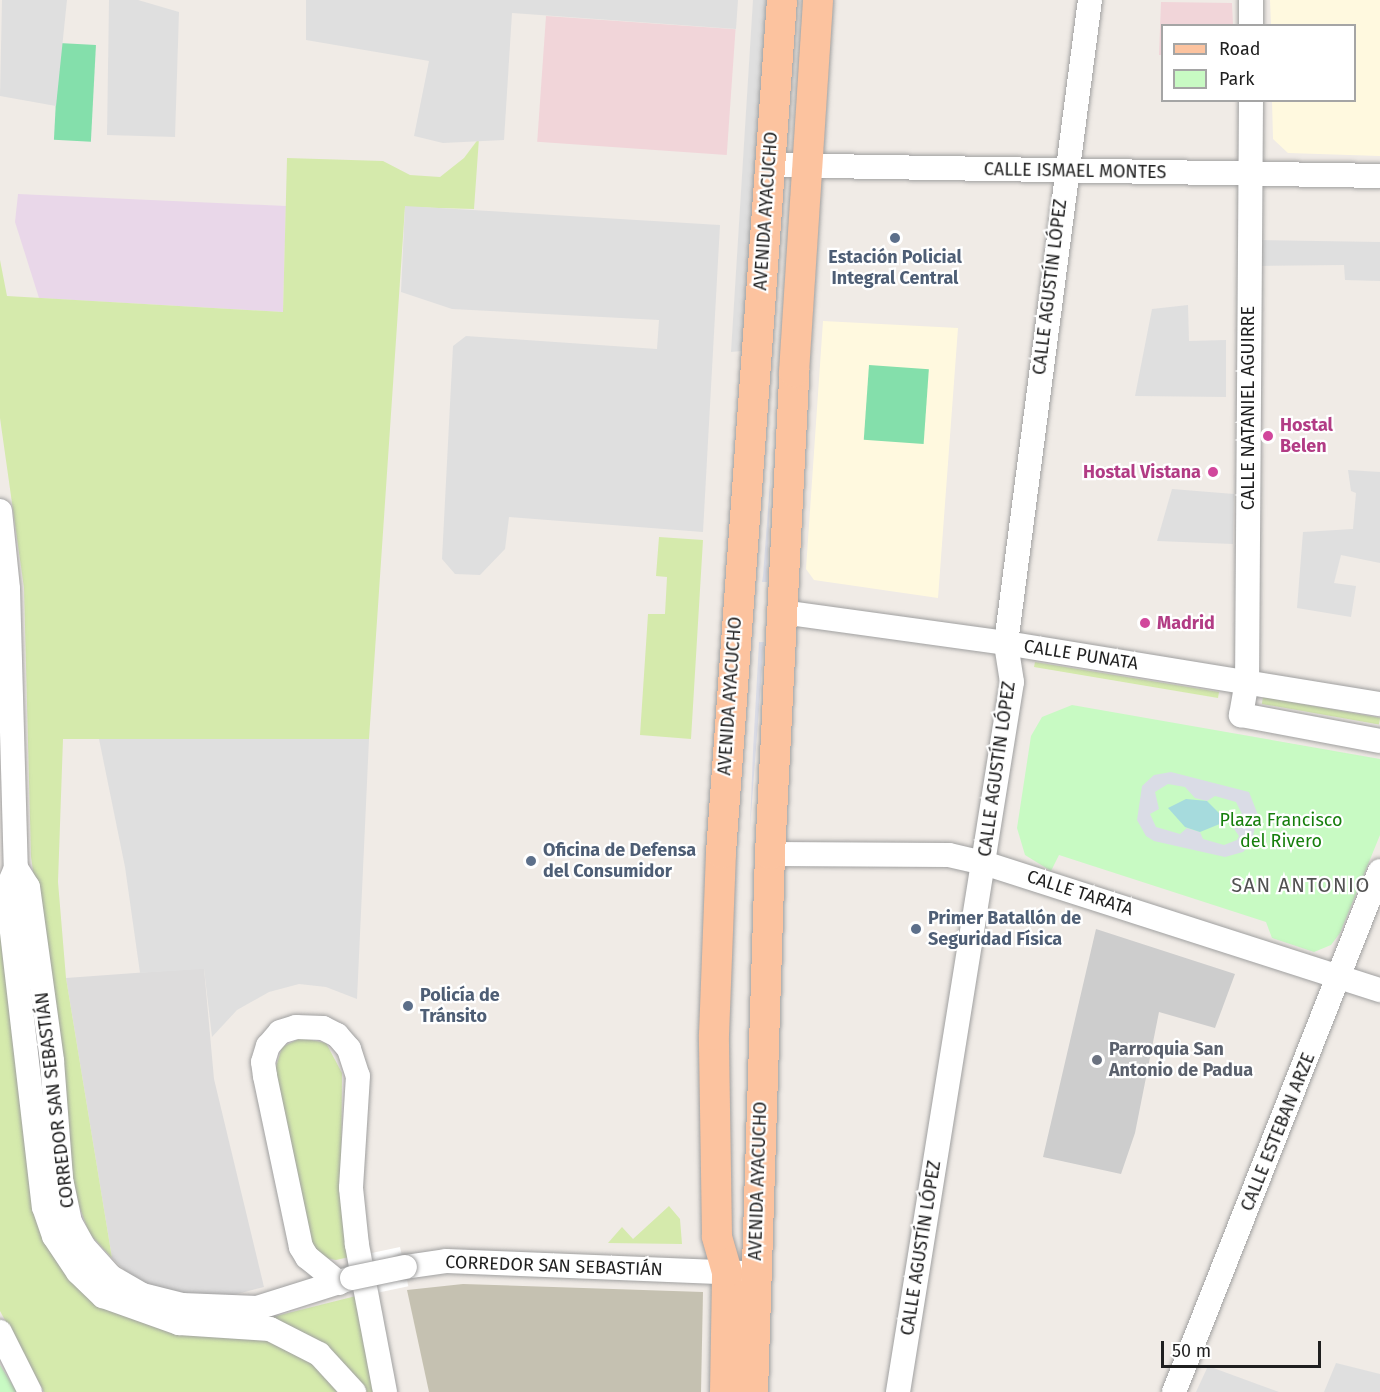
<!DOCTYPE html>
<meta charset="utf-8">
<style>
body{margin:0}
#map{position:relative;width:1380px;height:1392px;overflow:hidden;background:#f0ebe6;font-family:"Fira Sans",sans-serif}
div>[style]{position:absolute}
.residential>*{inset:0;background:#dddcdc}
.commercial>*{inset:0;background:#f1d5d9;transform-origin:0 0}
.industrial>*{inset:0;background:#e9d7e9}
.education>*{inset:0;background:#fff9df}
.religious>*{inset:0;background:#cdcdcd}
.construction>*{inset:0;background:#c5c1b1}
.grass>*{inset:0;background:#d5eaac;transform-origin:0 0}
.park>*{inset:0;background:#c8fac3}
.pitch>*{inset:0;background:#84dfab;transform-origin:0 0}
.parking>*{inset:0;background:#dfdfdf}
.plaza>*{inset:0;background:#dadce6}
.water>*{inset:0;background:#a6dbdd}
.pier>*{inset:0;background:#fff;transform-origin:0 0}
.roads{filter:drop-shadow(0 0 2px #a0a0a0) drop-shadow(0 0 2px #a0a0a0)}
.minor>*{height:24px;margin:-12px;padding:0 12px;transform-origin:12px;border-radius:12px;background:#fff}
.major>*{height:30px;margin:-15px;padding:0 15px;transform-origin:15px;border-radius:15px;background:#fcc39f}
.bridges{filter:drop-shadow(0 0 2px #a0a0a0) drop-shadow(0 0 2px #a0a0a0)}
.minor-bridge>*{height:24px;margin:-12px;padding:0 12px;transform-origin:12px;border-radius:12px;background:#fff}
.dots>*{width:16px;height:16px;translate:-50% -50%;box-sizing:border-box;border:3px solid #fff;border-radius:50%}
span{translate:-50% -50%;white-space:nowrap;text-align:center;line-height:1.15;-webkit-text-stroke:4.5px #fff;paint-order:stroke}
.street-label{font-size:18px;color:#1f1f1f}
.service-label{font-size:18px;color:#4e5e75;font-weight:700}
.left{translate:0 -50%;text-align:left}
.hotel-label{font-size:18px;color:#b23c85;font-weight:700}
.right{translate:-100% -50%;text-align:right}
.park-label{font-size:18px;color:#167f0c}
.worship-label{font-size:18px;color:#5b616d;font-weight:700}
.neighbourhood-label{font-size:20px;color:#525252;letter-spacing:1.5px}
.legend{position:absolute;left:1161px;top:24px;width:195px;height:78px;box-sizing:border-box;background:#fff;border:2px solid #a5a5a5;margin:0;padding:8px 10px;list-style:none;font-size:18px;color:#1f1f1f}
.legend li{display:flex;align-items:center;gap:12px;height:30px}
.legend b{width:30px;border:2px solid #a5a5a5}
.scale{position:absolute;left:1161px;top:1341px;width:160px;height:27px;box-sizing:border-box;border:3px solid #1f1f1f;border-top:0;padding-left:8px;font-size:18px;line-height:21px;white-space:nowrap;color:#1f1f1f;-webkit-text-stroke:4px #fff;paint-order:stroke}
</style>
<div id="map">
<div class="residential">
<i style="clip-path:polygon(204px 968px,214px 1079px,264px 1287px,222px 1298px,157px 1291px,132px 1277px,112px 1258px,66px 978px)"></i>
</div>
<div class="commercial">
<i style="clip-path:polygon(1161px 2px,1232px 3px,1233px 25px,1162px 26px,1162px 55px,1159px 55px)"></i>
<i style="left:546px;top:16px;width:190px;height:126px;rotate:4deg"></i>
</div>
<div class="industrial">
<i style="clip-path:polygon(18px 194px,286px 206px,283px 312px,39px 298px,15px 222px)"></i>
</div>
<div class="education">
<i style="clip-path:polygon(1270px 0,1380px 0,1380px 156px,1288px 153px,1273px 139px,1272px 101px,1354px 100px,1354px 26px,1271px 25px)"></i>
<i style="clip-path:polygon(823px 321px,958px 328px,938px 598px,814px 580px,806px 569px)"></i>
</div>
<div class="religious">
<i style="clip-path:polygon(1096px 929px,1235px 974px,1215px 1028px,1159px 1012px,1135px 1133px,1121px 1174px,1043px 1157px)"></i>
</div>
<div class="construction">
<i style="clip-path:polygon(463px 1284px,703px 1292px,701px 1392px,429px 1392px,407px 1290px)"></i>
</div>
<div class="grass">
<i style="clip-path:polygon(479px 138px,474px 209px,405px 207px,369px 739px,63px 739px,58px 882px,66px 978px,112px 1258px,89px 1233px,76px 1197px,64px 1132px,64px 1084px,31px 857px,24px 588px,0 418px,0 260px,7px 296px,283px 312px,287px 158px,383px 161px,410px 175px,440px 177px,464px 158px)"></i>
<i style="clip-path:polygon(659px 537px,703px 540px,691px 739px,640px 735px,648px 614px,665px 614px,667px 577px,656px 576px)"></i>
<i style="clip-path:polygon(1035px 662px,1219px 692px,1218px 698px,1034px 667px)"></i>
<i style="left:1263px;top:697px;width:119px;height:7px;rotate:10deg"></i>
<i style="clip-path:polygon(0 917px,68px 1278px,249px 1332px,312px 1360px,337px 1392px,44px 1392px,0 1311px)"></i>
<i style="clip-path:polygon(301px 1038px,326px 1043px,342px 1073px,341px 1183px,349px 1257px,336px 1260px,325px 1258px,311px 1245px,273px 1077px,282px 1047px)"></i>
<i style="clip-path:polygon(669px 1206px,680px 1219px,682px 1244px,608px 1243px,622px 1227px,633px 1239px)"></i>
<i style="clip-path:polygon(356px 1296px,374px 1392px,364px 1392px,268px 1318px)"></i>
</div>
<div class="park">
<i style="clip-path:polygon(1072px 705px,1380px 759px,1380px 835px,1340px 933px,1331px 945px,1314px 952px,1272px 938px,1266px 922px,1059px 855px,1051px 871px,1025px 855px,1017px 828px,1031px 736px,1042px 717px)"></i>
<i style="clip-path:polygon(0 1363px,0 1365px,17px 1392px,0 1392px)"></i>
</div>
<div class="pitch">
<i style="left:59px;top:43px;width:37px;height:97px;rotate:3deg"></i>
<i style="left:869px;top:365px;width:60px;height:75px;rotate:4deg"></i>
</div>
<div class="parking">
<i style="clip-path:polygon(2px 0,67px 0,56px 106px,0 96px)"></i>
<i style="clip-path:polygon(109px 0,138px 0,179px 12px,175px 137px,107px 135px)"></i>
<i style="clip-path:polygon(306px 0,738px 0,736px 29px,512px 13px,504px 140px,443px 143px,414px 136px,429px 61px,306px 40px)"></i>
<i style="clip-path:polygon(753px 0,768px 0,742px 351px,731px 352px)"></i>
<i style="clip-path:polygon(405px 206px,720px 225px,703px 532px,509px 517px,505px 549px,480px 575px,455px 574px,442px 559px,453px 346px,466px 336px,657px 349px,659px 320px,452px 309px,401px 292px)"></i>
<i style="clip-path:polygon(1258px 240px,1380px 242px,1380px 281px,1345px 280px,1344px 265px,1259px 266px)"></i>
<i style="clip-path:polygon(1188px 305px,1189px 341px,1226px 340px,1226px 397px,1135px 396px,1152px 309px)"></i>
<i style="clip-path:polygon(1348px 470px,1380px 472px,1380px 563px,1341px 555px,1334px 583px,1356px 586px,1351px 617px,1297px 608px,1303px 532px,1353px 529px,1356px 493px,1351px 491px)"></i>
<i style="clip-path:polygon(1172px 489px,1234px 494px,1233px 544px,1157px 541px)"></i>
<i style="clip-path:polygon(99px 739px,369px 739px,357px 999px,326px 987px,299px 984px,269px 992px,237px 1010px,212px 1037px,204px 969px,140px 973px,125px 867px)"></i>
<i style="clip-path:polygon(1336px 1363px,1380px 1374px,1380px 1392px,1324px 1392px)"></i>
<i style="clip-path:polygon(1208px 1366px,1279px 1392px,1196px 1392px)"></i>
</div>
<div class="plaza">
<i style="clip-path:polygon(771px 469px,767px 582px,762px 582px,763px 576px)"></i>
<i style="clip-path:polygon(759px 642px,764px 642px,750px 828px,753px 751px)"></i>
<i style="clip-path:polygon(evenodd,1171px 772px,1249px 792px,1258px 815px,1251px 844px,1243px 852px,1225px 857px,1154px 841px,1146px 836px,1137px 820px,1142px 786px,1154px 775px,1171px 772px,1168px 784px,1185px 787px,1195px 798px,1207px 801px,1215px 796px,1236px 802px,1243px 816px,1237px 817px,1232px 826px,1239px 836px,1237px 840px,1224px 845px,1203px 839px,1200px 832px,1187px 828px,1180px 834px,1156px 827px,1150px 814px,1159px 809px,1155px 792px,1168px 784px)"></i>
</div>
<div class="water">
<i style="clip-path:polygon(1186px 799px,1207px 801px,1227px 821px,1200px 832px,1185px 827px,1168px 808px)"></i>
</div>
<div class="pier">
<i style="left:400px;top:1247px;width:40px;height:52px;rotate:78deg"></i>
</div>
<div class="roads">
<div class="minor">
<i style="left:1251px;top:26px;width:26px;rotate:-90deg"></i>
<i style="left:1251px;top:100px;width:581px;rotate:90.39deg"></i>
<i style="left:1247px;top:681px;width:35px;rotate:100deg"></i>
<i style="left:1241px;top:715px;width:141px;rotate:10.6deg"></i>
<i style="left:770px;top:165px;width:610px;rotate:1.03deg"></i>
<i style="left:0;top:511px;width:78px;rotate:84.1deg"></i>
<i style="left:8px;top:589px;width:279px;rotate:88.4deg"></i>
<i style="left:16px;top:868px;width:23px;rotate:113deg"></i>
<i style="left:7px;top:889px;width:320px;rotate:83.4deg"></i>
<i style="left:44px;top:1207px;width:31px;rotate:71deg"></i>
<i style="left:54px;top:1236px;width:43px;rotate:56.3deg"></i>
<i style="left:78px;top:1272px;width:35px;rotate:44deg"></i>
<i style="left:103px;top:1296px;width:81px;rotate:19.6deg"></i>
<i style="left:179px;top:1323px;width:91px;rotate:3.8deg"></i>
<i style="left:270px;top:1329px;width:55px;rotate:27deg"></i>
<i style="left:319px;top:1354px;width:52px;rotate:47.4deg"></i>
<i style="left:782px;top:612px;width:226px;rotate:7.9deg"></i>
<i style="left:1006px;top:643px;width:379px;rotate:9.3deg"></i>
<i style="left:770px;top:854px;width:179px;rotate:0.3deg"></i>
<i style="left:949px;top:855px;width:36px;rotate:13deg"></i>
<i style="left:984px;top:863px;width:416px;rotate:17.8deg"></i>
<i style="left:16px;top:868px;width:22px;rotate:58deg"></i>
<i style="left:28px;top:887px;width:176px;rotate:82.1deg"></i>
<i style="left:52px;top:1061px;width:118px;rotate:85.6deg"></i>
<i style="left:61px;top:1179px;width:44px;rotate:78.2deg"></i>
<i style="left:70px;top:1222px;width:29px;rotate:61deg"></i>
<i style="left:84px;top:1247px;width:40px;rotate:48deg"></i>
<i style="left:111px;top:1277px;width:36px;rotate:30deg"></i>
<i style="left:142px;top:1295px;width:41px;rotate:14deg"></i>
<i style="left:182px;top:1305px;width:75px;rotate:2.3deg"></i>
<i style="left:257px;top:1308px;width:96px;rotate:-17.5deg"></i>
<i style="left:405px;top:1267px;width:41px;rotate:-8.3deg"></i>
<i style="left:446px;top:1261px;width:297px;rotate:2.3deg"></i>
<i style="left:339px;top:1283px;width:41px;rotate:-140.9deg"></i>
<i style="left:307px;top:1257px;width:12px;rotate:-121deg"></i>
<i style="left:301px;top:1247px;width:175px;rotate:-101.9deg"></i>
<i style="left:265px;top:1076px;width:14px;rotate:-98deg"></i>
<i style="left:263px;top:1062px;width:17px;rotate:-73deg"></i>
<i style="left:268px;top:1046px;width:18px;rotate:-49deg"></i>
<i style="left:280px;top:1032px;width:17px;rotate:-17deg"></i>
<i style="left:296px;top:1027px;width:27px;rotate:2deg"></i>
<i style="left:323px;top:1028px;width:16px;rotate:27deg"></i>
<i style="left:337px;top:1035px;width:18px;rotate:49deg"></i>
<i style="left:349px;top:1049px;width:28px;rotate:72deg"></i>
<i style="left:358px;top:1076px;width:112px;rotate:93.6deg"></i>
<i style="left:351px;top:1188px;width:57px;rotate:84deg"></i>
<i style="left:357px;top:1245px;width:150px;rotate:79.2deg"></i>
<i style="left:0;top:1332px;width:67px;rotate:63.4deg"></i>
<i style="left:898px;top:1392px;width:719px;rotate:-80.88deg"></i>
<i style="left:1012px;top:682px;width:39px;rotate:-99deg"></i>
<i style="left:1006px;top:643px;width:648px;rotate:-82.56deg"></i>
<i style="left:1174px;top:1392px;width:560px;rotate:-68.43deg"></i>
</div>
<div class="major">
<i style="left:725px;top:1392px;width:120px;rotate:-89deg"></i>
<i style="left:727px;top:1272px;width:37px;rotate:-106deg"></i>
<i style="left:717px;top:1236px;width:201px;rotate:-90.9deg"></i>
<i style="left:714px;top:1035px;width:182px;rotate:-87.8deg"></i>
<i style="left:721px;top:853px;width:855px;rotate:-85.91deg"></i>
<i style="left:753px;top:1392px;width:538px;rotate:-88.19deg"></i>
<i style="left:770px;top:854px;width:483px;rotate:-87.1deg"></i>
<i style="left:794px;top:372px;width:373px;rotate:-86.3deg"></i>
</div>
</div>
<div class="bridges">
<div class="minor-bridge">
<i style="left:352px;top:1278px;width:54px;rotate:-11.7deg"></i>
</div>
</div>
<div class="dots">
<i style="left:895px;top:238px;background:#5c6f8a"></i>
<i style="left:1268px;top:436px;background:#d1479c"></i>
<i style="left:1213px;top:472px;background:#d1479c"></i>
<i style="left:1145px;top:623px;background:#d1479c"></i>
<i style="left:531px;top:861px;background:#5c6f8a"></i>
<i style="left:916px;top:929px;background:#5c6f8a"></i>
<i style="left:408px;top:1006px;background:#5c6f8a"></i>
<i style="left:1097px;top:1060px;background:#6b7280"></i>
</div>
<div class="street-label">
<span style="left:1075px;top:171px;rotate:1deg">CALLE ISMAEL MONTES</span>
<span style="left:766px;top:211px;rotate:-86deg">AVENIDA AYACUCHO</span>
<span style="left:1050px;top:287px;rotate:-83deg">CALLE AGUSTÍN LÓPEZ</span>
<span style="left:1248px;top:408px;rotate:-90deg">CALLE NATANIEL AGUIRRE</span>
<span style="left:1081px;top:655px;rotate:9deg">CALLE PUNATA</span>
<span style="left:730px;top:696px;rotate:-86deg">AVENIDA AYACUCHO</span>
<span style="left:997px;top:769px;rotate:-82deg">CALLE AGUSTÍN LÓPEZ</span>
<span style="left:1080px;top:893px;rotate:18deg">CALLE TARATA</span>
<span style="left:55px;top:1100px;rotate:-97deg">CORREDOR SAN SEBASTIÁN</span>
<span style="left:1278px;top:1132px;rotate:-68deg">CALLE ESTEBAN ARZE</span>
<span style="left:758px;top:1181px;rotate:-88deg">AVENIDA AYACUCHO</span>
<span style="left:921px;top:1248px;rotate:-81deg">CALLE AGUSTÍN LÓPEZ</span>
<span style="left:554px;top:1266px;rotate:2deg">CORREDOR SAN SEBASTIÁN</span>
</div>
<div class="service-label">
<span style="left:895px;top:268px">Estación Policial<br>Integral Central</span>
<span class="left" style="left:543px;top:861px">Oficina de Defensa<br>del Consumidor</span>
<span class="left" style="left:928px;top:929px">Primer Batallón de<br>Seguridad Física</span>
<span class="left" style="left:420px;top:1006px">Policía de<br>Tránsito</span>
</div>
<div class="hotel-label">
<span class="left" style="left:1280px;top:436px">Hostal<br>Belen</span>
<span class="right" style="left:1201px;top:472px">Hostal Vistana</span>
<span class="left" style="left:1157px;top:623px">Madrid</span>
</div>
<div class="park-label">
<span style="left:1281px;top:831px">Plaza Francisco<br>del Rivero</span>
</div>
<div class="worship-label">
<span class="left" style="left:1109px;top:1060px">Parroquia San<br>Antonio de Padua</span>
</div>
<div class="neighbourhood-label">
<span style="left:1301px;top:885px">SAN ANTONIO</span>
</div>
<ul class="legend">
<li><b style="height:8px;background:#fcc39f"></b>Road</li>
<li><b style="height:16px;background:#c8fac3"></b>Park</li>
</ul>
<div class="scale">50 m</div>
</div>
